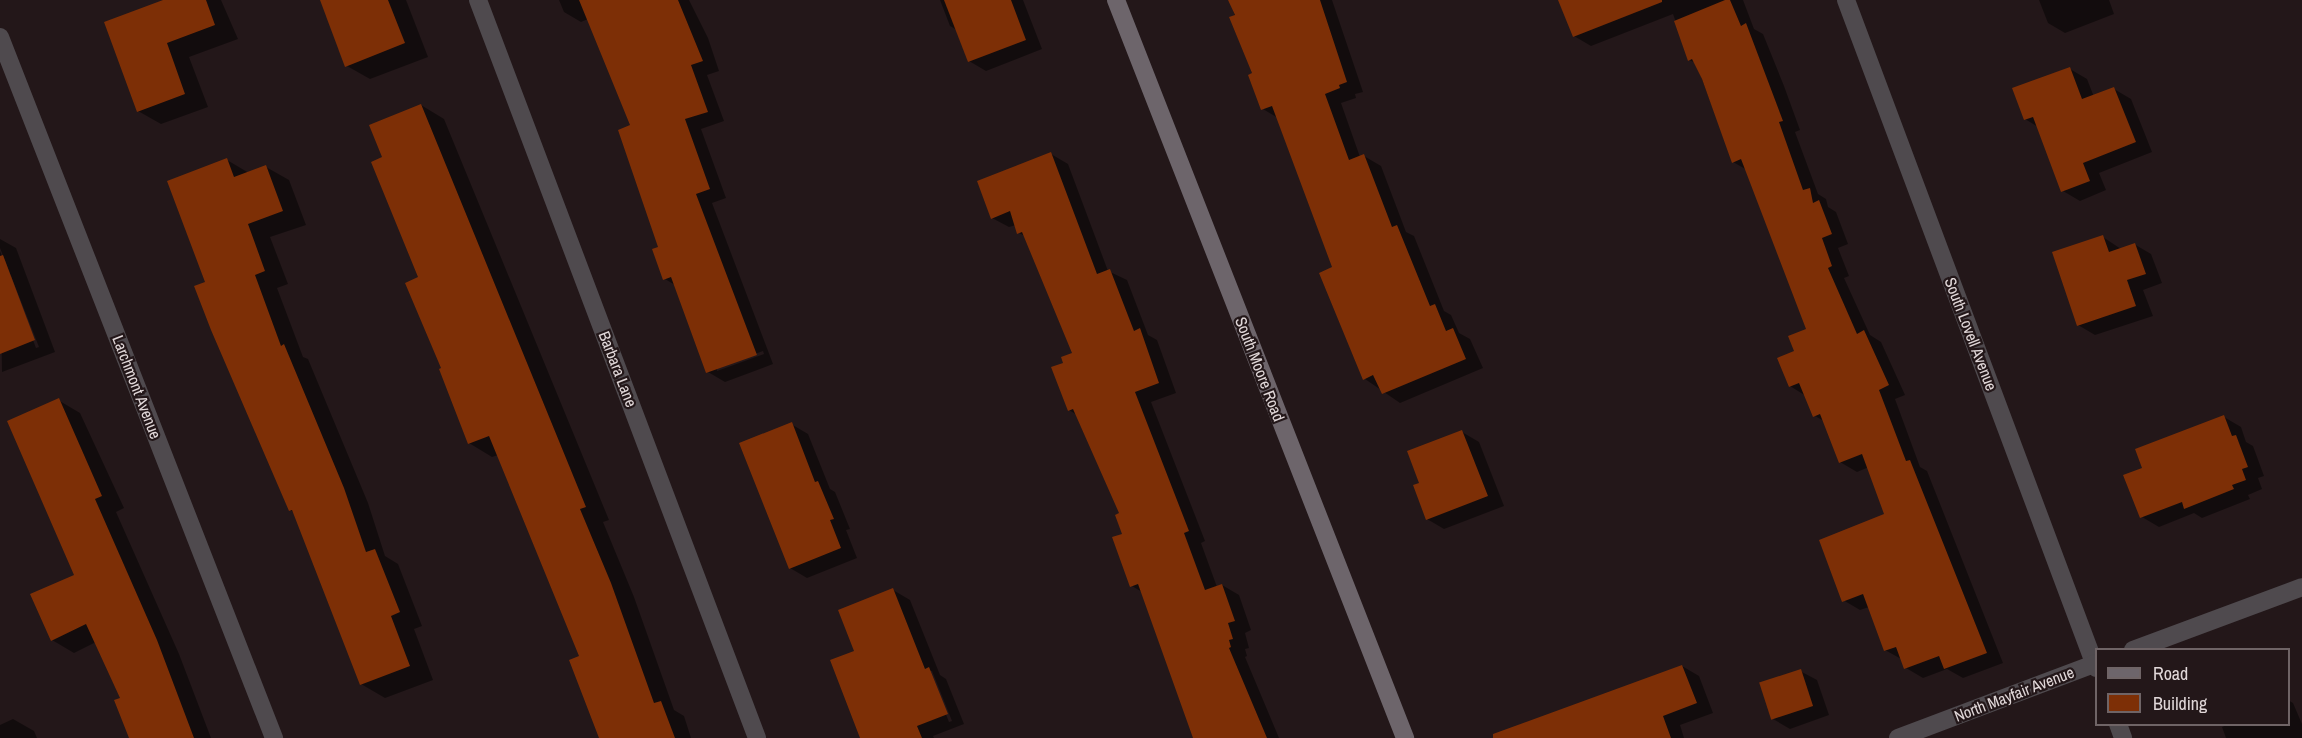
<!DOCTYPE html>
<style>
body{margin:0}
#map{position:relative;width:2302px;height:738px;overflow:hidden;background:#231719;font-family:"Archivo Narrow",sans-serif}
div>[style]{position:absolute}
.shadow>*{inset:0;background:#0007}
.building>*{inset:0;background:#7d2f06;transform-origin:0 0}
.street>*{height:18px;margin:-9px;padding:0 9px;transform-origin:9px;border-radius:9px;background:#4f4a4e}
.secondary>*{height:18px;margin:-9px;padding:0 9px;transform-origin:9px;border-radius:9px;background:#6d656b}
span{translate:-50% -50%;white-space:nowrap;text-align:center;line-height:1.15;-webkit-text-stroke:4.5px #231719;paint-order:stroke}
.street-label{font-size:16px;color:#e1d8d9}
.legend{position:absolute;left:2095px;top:648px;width:195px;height:78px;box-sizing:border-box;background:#231719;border:2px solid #6f6466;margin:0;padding:8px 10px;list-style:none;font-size:18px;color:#e1d8d9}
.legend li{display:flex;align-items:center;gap:12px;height:30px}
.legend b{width:30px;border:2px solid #6f6466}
</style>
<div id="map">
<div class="shadow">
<i style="clip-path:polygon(168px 0,221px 0,238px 39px,189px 57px,208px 107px,161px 124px,138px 111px)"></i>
<i style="clip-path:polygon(322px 0,406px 0,428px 57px,370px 79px,347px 66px)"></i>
<i style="clip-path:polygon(evenodd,559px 0,689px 0,708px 38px,719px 71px,707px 75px,724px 121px,701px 129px,726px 198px,712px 203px,773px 364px,725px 382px,708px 372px,675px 285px,665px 279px,660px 248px,632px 126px,588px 19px,581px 22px,564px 12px,559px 0,763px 351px,764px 354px,717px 371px,717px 368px,763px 351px)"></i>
<i style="clip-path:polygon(940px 0,1023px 0,1042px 49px,986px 71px,969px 61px,957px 30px,950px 26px)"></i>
<i style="clip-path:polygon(1230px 0,1332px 0,1363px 92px,1355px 94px,1356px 98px,1341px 103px,1360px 157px,1364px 156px,1381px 166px,1406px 232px,1414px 236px,1444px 311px,1451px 315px,1459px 333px,1470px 339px,1483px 368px,1400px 403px,1365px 379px,1334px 268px,1278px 118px,1263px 109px)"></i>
<i style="clip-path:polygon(1560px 0,1743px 0,1754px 29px,1763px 34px,1784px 86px,1800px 130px,1795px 132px,1818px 194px,1826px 199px,1828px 207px,1836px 212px,1848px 244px,1838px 248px,1849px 276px,1844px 278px,1870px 335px,1881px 342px,1905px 395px,1895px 399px,1920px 467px,1927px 471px,2003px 663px,1963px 678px,1947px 669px,1923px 678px,1906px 668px,1903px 660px,1885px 650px,1869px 607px,1860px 610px,1843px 600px,1886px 515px,1869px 467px,1857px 472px,1840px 462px,1824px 421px,1815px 416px,1806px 396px,1790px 386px,1796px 352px,1808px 330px,1747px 170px,1733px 162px,1696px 63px,1689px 60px,1673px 14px,1591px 46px,1574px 36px)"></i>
<i style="clip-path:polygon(2039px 0,2109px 0,2114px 14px,2065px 33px,2048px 23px)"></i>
<i style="clip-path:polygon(2070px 69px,2087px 79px,2094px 97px,2114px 89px,2131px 99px,2152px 152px,2099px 173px,2106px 190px,2080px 201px,2063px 191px,2038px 127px,2025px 119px)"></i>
<i style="clip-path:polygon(421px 105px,444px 119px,609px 520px,603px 522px,634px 597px,674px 710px,684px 716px,691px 738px,601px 738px,581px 657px,498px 455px,492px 457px,469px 443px,443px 369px,420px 278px,384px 158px)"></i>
<i style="clip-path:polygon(1051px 154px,1068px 164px,1108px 271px,1127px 280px,1148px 335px,1157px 340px,1176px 393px,1151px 402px,1205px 541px,1201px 543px,1217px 587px,1222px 585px,1239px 595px,1251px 630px,1245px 633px,1249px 648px,1245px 649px,1247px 656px,1245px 657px,1279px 738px,1194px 738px,1142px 592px,1132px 586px,1121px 514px,1077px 415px,1069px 410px,1065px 364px,1074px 354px,1025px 236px,1019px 233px,1016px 225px,1009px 227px,992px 218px)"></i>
<i style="clip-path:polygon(227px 160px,249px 173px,266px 167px,289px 180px,306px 225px,270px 237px,288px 284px,277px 288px,303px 357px,308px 359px,368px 503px,385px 556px,398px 564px,422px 626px,414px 629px,433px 680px,385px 698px,361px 684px,295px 513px,290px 510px,207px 283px)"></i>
<i style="clip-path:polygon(2103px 237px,2121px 249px,2134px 244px,2151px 254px,2162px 283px,2143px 290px,2153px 316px,2095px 335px,2078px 325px)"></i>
<i style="clip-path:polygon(0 239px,16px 248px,55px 352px,2px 372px,0 251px,36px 348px,39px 347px,0 248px)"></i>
<i style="clip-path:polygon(58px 400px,80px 413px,124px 508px,116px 512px,179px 654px,211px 738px,130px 738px,122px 699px,96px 642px,74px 653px,52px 640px,76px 576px)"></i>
<i style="clip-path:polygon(2224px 417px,2241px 427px,2246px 442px,2253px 446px,2264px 476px,2258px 478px,2262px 489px,2248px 495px,2250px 499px,2202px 518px,2194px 513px,2159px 527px,2142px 517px,2144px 468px)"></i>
<i style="clip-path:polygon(791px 424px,808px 434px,830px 489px,835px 492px,850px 529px,846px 530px,857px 558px,807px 578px,790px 568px)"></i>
<i style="clip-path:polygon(1462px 432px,1479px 442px,1504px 506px,1444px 529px,1427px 519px,1421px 484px)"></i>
<i style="clip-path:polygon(evenodd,893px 590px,910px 600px,940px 675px,946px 679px,964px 724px,933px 736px,934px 738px,862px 738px,856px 652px,893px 590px,929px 671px,932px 671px,952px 721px,949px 722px,929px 671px)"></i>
<i style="clip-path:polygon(1682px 666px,1699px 676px,1713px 713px,1680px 725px,1684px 738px,1547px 738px)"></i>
<i style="clip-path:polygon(1800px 671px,1817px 680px,1829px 715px,1790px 729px,1773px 719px)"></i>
<i style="clip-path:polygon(2288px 700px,2293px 703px,2302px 724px,2302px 738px,2226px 738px,2222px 727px,2229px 724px,2288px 724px)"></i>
<i style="clip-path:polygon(13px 719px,34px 731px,37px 738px,0 738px,0 725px)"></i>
</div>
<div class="building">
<i style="clip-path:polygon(163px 0,206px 0,215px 25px,167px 43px,185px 94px,137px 112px,104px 22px)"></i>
<i style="clip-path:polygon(320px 0,388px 0,405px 43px,345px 67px)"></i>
<i style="clip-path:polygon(579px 0,678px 0,703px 61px,691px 65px,708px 112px,685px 119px,710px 189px,696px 194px,757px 355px,706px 373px,671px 277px,663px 280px,652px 249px,658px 247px,618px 130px,630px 125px)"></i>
<i style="clip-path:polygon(944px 0,1011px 0,1026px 40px,968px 62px)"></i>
<i style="clip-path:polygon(1228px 0,1320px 0,1347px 82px,1339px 85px,1340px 88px,1325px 94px,1349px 160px,1364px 154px,1392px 227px,1397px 225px,1430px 306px,1435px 304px,1446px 331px,1453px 328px,1466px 359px,1382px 394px,1373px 375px,1363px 380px,1319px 273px,1332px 267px,1272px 106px,1261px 110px,1248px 75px,1252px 73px,1229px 17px,1235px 15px)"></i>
<i style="clip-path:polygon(1558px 0,1662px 0,1662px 2px,1573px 37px)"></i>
<i style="clip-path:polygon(1725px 0,1730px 0,1741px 26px,1746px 23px,1783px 121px,1779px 122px,1803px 190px,1810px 188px,1813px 203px,1819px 200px,1832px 234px,1822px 238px,1832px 266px,1828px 268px,1857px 334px,1864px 330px,1889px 385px,1879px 390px,1906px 461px,1910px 460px,1987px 653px,1944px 669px,1939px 656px,1904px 669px,1896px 647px,1884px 651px,1863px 594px,1842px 602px,1819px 540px,1884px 514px,1862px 454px,1839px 463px,1820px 414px,1813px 417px,1799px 383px,1789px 387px,1777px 358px,1794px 351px,1788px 336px,1806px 329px,1741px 159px,1732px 163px,1702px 79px,1692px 59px,1688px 61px,1674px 21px)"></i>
<i style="clip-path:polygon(2070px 67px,2082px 99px,2114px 87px,2136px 142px,2083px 163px,2090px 181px,2061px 192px,2033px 117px,2024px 120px,2012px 88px)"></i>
<i style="clip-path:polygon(421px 104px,586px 507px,580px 509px,611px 583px,654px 703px,661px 701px,675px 738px,599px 738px,569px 660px,579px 656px,489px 436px,468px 444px,439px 369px,441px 368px,405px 283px,418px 277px,371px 162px,382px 157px,369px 125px)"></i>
<i style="clip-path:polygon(1051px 152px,1097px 274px,1110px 269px,1134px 331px,1140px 328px,1159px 383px,1135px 392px,1189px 531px,1184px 533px,1205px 590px,1222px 584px,1235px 621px,1228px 623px,1233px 639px,1229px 640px,1231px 647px,1229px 648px,1267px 738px,1193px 738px,1138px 584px,1130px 587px,1112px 537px,1122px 534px,1115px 515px,1119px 513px,1073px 409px,1068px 411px,1051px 367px,1063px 363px,1061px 357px,1072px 353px,1022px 232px,1017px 234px,1010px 211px,991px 219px,977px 181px)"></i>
<i style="clip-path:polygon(227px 158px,234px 177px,266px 165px,283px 211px,248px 224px,265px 271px,255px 275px,281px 346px,284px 344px,344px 488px,366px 552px,375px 549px,400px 612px,391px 616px,410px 666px,360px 685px,292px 510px,289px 511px,211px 330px,194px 286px,205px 282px,167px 181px)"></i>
<i style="clip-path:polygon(2103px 235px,2109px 252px,2135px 243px,2146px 274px,2127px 280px,2136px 306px,2077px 326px,2052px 252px)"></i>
<i style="clip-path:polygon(3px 255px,35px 340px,0 354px,0 256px)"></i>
<i style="clip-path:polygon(59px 398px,102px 496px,95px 499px,157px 640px,194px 738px,129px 738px,114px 700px,120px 698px,86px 624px,51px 641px,30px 594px,74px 575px,7px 421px)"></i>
<i style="clip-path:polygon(2224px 415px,2232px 436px,2236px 435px,2248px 467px,2242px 469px,2246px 480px,2232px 485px,2234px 489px,2184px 509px,2182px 502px,2140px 518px,2123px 475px,2142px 468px,2135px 449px)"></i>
<i style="clip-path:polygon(792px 422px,815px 482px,818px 481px,834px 519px,830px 520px,841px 548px,789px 569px,739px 443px)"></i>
<i style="clip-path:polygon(1462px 430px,1488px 496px,1426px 520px,1413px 485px,1419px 483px,1407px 451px)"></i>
<i style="clip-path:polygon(893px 588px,925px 669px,929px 667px,948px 714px,917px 726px,922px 738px,860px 738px,830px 660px,854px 651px,838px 610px)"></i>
<i style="clip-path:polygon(1682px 665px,1697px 703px,1663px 716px,1671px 738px,1493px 738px,1493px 734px)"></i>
<i style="left:1801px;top:669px;width:39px;height:44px;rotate:72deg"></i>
</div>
<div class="street">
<i style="left:478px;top:0;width:789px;rotate:69.29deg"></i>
<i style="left:1846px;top:0;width:713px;rotate:69.48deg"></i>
<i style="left:0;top:37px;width:753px;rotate:68.65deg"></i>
<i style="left:2133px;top:650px;width:180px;rotate:-20.4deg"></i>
<i style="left:2118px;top:724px;width:15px;rotate:70deg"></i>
<i style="left:1898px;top:738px;width:212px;rotate:-20.7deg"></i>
</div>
<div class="secondary">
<i style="left:1116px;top:0;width:793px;rotate:68.61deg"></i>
</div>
<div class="street-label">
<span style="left:1971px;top:334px;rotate:69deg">South Lovell Avenue</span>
<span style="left:618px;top:369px;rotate:69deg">Barbara Lane</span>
<span style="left:1260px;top:369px;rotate:69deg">South Moore Road</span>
<span style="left:137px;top:387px;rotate:69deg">Larchmont Avenue</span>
<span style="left:2014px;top:694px;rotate:-21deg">North Mayfair Avenue</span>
</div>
<ul class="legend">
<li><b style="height:8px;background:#6d656b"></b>Road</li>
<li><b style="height:16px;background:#7d2f06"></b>Building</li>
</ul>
</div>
